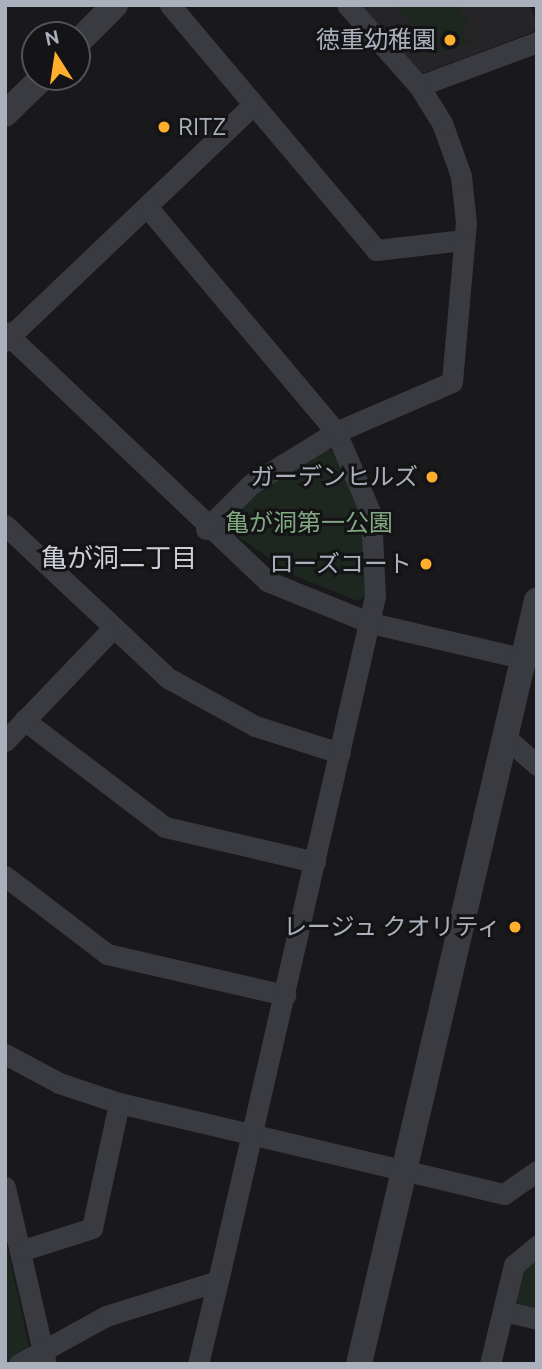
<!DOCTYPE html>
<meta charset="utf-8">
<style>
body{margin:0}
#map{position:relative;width:542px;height:1369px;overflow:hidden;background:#19191b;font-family:Ubuntu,"Noto Sans JP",sans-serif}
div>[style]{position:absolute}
.built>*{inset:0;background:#252528}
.green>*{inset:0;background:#1e271f}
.minor>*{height:21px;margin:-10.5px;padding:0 10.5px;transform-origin:10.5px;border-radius:10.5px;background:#393b41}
.tertiary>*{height:26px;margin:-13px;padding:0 13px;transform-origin:13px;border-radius:13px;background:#393b41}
.dots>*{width:19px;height:19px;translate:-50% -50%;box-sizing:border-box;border:4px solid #141416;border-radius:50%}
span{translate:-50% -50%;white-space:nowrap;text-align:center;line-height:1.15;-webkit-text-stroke:6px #141416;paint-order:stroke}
.poi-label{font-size:24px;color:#aab1bc}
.right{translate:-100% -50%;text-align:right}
.left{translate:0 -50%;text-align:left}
.park-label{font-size:24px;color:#80a881}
.neighbourhood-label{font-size:26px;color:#cccfd7}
.frame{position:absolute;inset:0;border:7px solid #aab1bc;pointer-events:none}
.north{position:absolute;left:21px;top:21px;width:70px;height:70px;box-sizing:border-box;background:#141416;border:2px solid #505358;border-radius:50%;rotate:348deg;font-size:19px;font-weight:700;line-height:28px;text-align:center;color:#aab1bc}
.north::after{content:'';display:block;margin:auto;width:24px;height:32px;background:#ffae2d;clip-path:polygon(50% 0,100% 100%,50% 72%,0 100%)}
</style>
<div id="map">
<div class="built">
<i style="clip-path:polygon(360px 5px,530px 5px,537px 25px,533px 32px,424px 73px,416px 72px)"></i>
</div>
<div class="green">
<i style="clip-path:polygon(396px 5px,455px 5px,470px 24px,462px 31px,471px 43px,435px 53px)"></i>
<i style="clip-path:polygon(324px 448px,336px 452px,362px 516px,366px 595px,358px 601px,295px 576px,229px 530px,228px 520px,257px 490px)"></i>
<i style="clip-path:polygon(5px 1237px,29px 1346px,27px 1355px,5px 1362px)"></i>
<i style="clip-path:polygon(537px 1255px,537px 1311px,519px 1307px,514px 1297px,520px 1266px)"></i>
</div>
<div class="minor">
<i style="left:170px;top:5px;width:320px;rotate:49.9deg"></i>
<i style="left:376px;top:250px;width:89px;rotate:-6.5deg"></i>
<i style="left:419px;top:86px;width:126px;rotate:-20.4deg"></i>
<i style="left:5px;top:332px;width:361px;rotate:43.5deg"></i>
<i style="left:267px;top:581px;width:112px;rotate:22deg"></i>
<i style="left:371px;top:623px;width:155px;rotate:13.1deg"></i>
<i style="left:5px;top:341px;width:342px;rotate:-43.6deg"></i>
<i style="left:5px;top:525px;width:224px;rotate:43.2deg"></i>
<i style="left:168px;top:678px;width:99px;rotate:28.9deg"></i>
<i style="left:255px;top:726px;width:89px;rotate:17.6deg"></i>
<i style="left:206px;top:529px;width:64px;rotate:-45deg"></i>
<i style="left:251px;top:484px;width:100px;rotate:-31.5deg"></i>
<i style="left:336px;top:432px;width:126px;rotate:-23.3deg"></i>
<i style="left:452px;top:382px;width:160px;rotate:-85deg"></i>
<i style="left:466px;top:223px;width:47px;rotate:-96.1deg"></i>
<i style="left:461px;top:176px;width:56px;rotate:-109.7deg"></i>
<i style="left:442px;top:123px;width:44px;rotate:-121.9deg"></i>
<i style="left:419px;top:86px;width:108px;rotate:-131.6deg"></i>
<i style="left:24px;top:720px;width:177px;rotate:37.2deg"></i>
<i style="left:165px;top:827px;width:154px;rotate:13.1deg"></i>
<i style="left:504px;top:736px;width:44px;rotate:41.3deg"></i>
<i style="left:5px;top:741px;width:153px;rotate:-46.3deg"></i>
<i style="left:5px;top:876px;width:128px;rotate:37.4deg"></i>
<i style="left:107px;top:954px;width:183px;rotate:13deg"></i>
<i style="left:5px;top:1054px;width:61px;rotate:28.2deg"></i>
<i style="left:59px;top:1083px;width:63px;rotate:18.4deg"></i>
<i style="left:119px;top:1103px;width:396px;rotate:13.3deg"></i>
<i style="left:504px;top:1194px;width:40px;rotate:-34.9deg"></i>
<i style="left:5px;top:1187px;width:182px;rotate:77deg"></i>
<i style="left:20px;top:1251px;width:76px;rotate:-17.7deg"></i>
<i style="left:92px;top:1228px;width:128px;rotate:-77.8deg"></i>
<i style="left:503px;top:1311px;width:35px;rotate:13deg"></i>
<i style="left:19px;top:1364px;width:99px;rotate:-28.9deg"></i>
<i style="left:106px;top:1316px;width:117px;rotate:-17.4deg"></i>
<i style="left:218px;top:1281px;width:703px;rotate:-77.09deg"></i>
<i style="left:375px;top:596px;width:82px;rotate:-92.8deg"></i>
<i style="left:371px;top:514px;width:89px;rotate:-113.1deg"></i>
<i style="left:336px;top:432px;width:294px;rotate:-130deg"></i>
<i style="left:198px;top:1364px;width:85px;rotate:-76.5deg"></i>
<i style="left:490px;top:1364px;width:102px;rotate:-76.4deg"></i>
<i style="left:514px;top:1265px;width:30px;rotate:-40deg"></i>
</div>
<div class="tertiary">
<i style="left:77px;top:43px;width:54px;rotate:-45deg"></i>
<i style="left:5px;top:114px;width:53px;rotate:-44.2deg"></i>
<i style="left:359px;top:1364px;width:784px;rotate:-76.88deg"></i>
</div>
<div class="dots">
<i style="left:450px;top:40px;background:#ffae2d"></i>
<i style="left:164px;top:127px;background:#ffae2d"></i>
<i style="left:432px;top:477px;background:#ffae2d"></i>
<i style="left:426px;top:564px;background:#ffae2d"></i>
<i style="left:515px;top:927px;background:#ffae2d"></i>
</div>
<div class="poi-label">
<span class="right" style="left:436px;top:40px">徳重幼稚園</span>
<span class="left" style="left:178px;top:127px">RITZ</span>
<span class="right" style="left:418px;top:477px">ガーデンヒルズ</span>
<span class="right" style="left:412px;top:564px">ローズコート</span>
<span class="right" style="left:501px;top:927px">レージュ クオリティ</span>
</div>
<div class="park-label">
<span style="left:309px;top:523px">亀が洞第一公園</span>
</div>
<div class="neighbourhood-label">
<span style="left:119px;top:558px">亀が洞二丁目</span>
</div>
<div class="frame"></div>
<div class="north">N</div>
</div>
